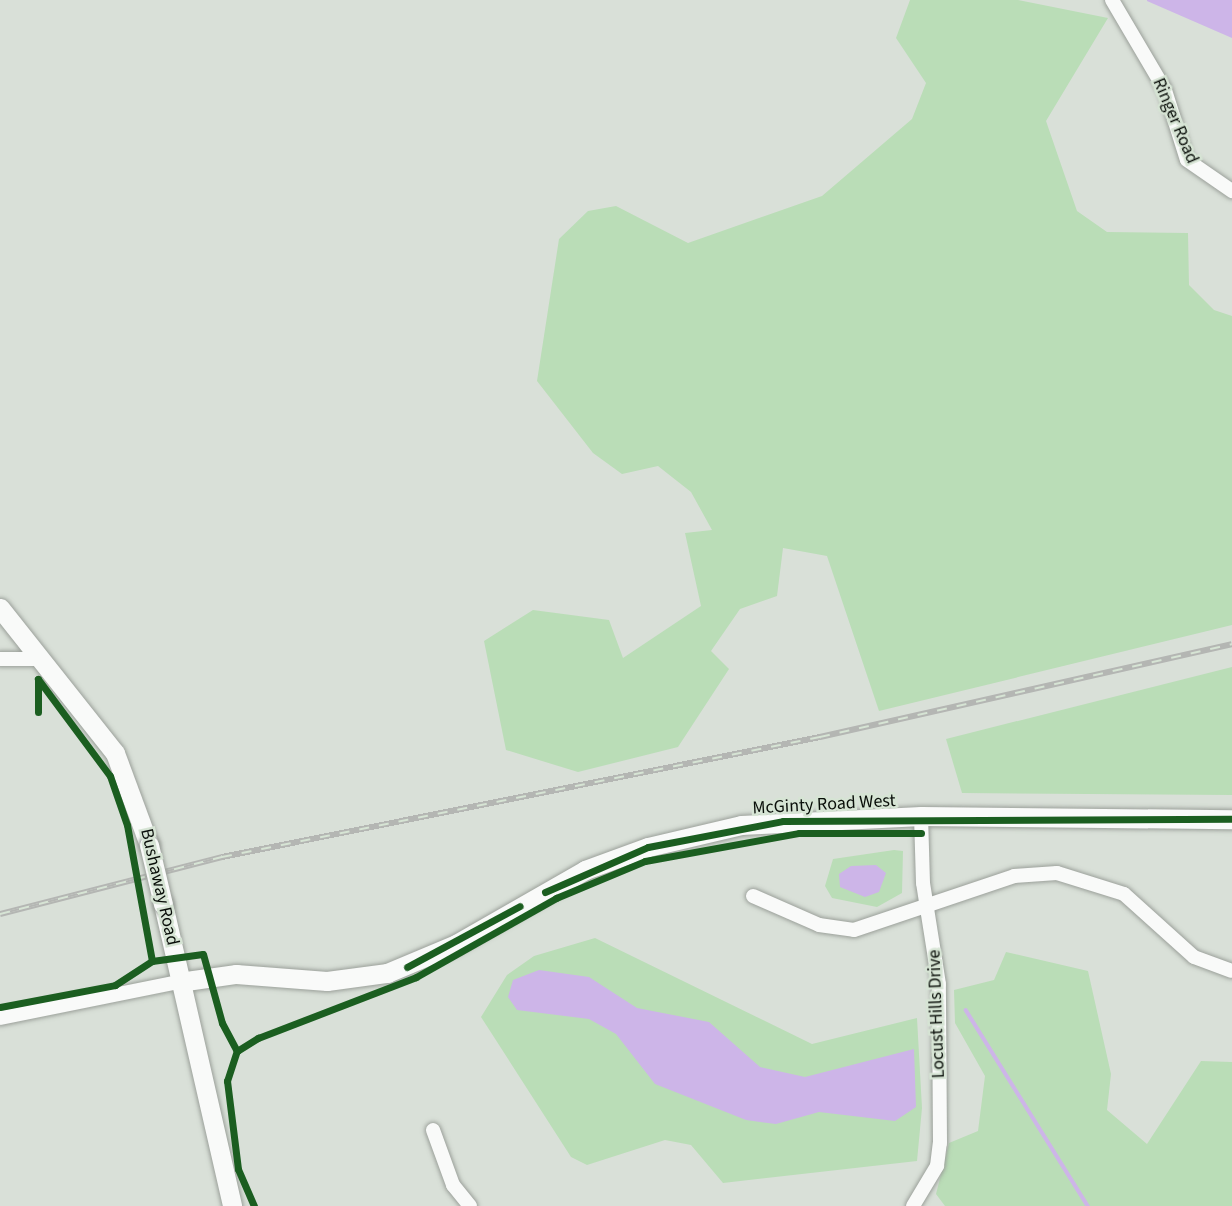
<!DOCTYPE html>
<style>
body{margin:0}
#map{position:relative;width:1232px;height:1206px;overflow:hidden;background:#d9e0d8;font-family:"Source Sans 3",sans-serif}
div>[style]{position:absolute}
.green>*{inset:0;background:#baddb7}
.water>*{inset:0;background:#cdb5e8}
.stream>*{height:3.5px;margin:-1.75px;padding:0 1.75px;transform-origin:1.75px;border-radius:1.75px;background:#cdb5e8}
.roads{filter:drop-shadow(0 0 2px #9ba09a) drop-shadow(0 0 2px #9ba09a)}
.minor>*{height:14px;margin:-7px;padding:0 7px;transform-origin:7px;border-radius:7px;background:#f9faf9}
.major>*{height:19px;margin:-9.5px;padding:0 9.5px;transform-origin:9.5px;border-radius:9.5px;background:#f9faf9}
.rail>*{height:6px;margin-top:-3px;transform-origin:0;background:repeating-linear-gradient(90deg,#d6e4d4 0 10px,#b4b6b3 0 20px);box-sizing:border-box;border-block:2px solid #b4b6b3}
.bridges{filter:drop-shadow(0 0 2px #9ba09a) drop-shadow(0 0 2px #9ba09a)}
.major-bridge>*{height:19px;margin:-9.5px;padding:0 9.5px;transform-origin:9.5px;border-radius:9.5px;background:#f9faf9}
.cycleway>*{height:7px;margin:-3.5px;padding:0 3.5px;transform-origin:3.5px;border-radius:3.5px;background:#1b5e20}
span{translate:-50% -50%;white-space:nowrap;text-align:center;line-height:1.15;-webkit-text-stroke:5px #d6e4d4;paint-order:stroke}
.street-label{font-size:18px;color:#090e09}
</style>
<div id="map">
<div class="green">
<i style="clip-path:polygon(910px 0,1018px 0,1108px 18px,1046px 121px,1077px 211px,1107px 232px,1188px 233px,1189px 285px,1214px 310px,1232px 316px,1232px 625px,879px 711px,827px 556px,783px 548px,777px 596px,740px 609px,711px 651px,729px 669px,678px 747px,578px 772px,506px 750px,484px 641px,533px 610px,609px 620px,623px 658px,701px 606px,685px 533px,712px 530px,691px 492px,658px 466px,622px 474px,593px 453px,537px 381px,559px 239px,588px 211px,616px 206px,688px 243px,822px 196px,912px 119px,926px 83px,896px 38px)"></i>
<i style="clip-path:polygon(1232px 667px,1232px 795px,962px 793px,946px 739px)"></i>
<i style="clip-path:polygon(894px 850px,903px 851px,902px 893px,877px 907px,832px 898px,825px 886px,833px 859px)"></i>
<i style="clip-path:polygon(595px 938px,812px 1044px,917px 1018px,922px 1108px,917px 1161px,723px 1183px,691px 1145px,665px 1140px,587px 1165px,571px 1157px,481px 1017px,507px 975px,534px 956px)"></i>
<i style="clip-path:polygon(1006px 952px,1088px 971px,1111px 1074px,1107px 1110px,1147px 1144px,1201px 1061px,1232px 1062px,1232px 1206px,945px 1206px,936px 1194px,949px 1143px,978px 1131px,985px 1076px,955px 1023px,954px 990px,994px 980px)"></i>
</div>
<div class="water">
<i style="clip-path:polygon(1147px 0,1232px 0,1232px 38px,1147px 1px)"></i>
<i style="clip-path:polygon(876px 865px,886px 873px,879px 892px,865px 897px,840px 887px,839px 874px,851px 866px)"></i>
<i style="clip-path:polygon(539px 970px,589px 977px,637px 1008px,709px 1022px,760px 1067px,805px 1077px,914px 1049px,916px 1107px,895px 1121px,819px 1112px,776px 1124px,746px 1120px,655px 1084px,616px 1034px,589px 1019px,517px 1010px,508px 997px,513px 980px)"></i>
</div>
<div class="stream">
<i style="left:966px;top:1010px;width:231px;rotate:58.1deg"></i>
</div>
<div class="roads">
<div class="minor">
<i style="left:1112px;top:0;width:104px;rotate:59.5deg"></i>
<i style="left:1165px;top:90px;width:73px;rotate:72.6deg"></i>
<i style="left:1187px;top:160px;width:55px;rotate:34.6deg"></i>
<i style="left:0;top:659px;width:40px"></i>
<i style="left:753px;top:896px;width:72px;rotate:23.7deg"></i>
<i style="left:819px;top:925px;width:35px;rotate:8deg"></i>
<i style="left:854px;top:930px;width:169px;rotate:-18.6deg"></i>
<i style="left:1014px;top:876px;width:43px;rotate:-4deg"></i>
<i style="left:1057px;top:873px;width:70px;rotate:17.4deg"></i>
<i style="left:1124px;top:894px;width:94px;rotate:42deg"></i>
<i style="left:1194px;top:957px;width:40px;rotate:20.2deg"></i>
<i style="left:0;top:1018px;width:183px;rotate:-11.4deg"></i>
<i style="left:433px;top:1130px;width:59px;rotate:70deg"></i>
<i style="left:453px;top:1185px;width:27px;rotate:51deg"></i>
<i style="left:913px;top:1206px;width:47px;rotate:-59deg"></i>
<i style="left:937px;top:1166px;width:23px;rotate:-83deg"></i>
<i style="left:940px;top:1143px;width:159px;rotate:-90.4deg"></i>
<i style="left:939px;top:984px;width:102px;rotate:-99deg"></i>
<i style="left:923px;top:883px;width:67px;rotate:-91.7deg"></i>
</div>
<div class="major">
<i style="left:0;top:608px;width:185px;rotate:51.6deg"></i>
<i style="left:115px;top:753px;width:98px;rotate:69.7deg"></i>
<i style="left:163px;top:904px;width:310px;rotate:77.1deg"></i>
<i style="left:179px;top:982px;width:58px;rotate:-8deg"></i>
<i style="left:236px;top:974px;width:91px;rotate:4.4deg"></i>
<i style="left:327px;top:981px;width:61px;rotate:-7.6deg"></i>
<i style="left:387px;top:973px;width:75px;rotate:-22.8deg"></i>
<i style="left:456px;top:944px;width:149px;rotate:-29.8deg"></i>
<i style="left:585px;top:870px;width:67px;rotate:-20.1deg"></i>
<i style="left:648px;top:847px;width:96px;rotate:-13.3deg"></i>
<i style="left:741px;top:825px;width:180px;rotate:-2.9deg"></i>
<i style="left:921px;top:816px;width:311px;rotate:0.6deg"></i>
</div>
</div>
<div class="rail">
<i style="left:0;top:914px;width:229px;rotate:-14.4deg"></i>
<i style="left:222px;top:857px;width:610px;rotate:-11.35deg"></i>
<i style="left:820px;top:737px;width:422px;rotate:-12.7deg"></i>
</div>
<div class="bridges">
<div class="major-bridge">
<i style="left:149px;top:845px;width:61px;rotate:76.7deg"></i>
</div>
</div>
<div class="cycleway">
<i style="left:545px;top:892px;width:112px;rotate:-23.6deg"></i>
<i style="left:648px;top:847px;width:137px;rotate:-10.9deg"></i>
<i style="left:783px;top:821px;width:449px;rotate:-0.3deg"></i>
<i style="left:152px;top:961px;width:51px;rotate:-7.8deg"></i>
<i style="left:203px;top:954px;width:72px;rotate:74.6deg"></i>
<i style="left:222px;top:1023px;width:32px;rotate:62deg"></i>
<i style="left:407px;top:967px;width:128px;rotate:-28.4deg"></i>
<i style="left:0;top:1007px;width:117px;rotate:-10.8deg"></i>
<i style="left:115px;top:985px;width:44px;rotate:-33deg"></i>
<i style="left:152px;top:961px;width:138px;rotate:-100.4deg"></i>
<i style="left:127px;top:825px;width:52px;rotate:-109.1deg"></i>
<i style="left:110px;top:776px;width:121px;rotate:-126.6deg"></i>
<i style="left:38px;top:679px;width:33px;rotate:90deg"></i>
<i style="left:254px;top:1206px;width:40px;rotate:-113.4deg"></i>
<i style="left:238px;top:1169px;width:89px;rotate:-97.1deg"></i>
<i style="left:227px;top:1081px;width:32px;rotate:-72deg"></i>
<i style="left:237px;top:1051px;width:25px;rotate:-32deg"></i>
<i style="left:258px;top:1038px;width:169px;rotate:-21.1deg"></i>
<i style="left:416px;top:977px;width:161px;rotate:-29.4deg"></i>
<i style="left:556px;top:898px;width:96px;rotate:-22.6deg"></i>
<i style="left:645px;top:861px;width:157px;rotate:-10.3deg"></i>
<i style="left:799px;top:833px;width:122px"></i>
</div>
<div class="street-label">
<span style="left:1175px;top:121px;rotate:67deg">Ringer Road</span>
<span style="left:824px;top:805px;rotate:-3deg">McGinty Road West</span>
<span style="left:159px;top:887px;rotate:77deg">Bushaway Road</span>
<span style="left:937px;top:1014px;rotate:-92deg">Locust Hills Drive</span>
</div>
</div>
